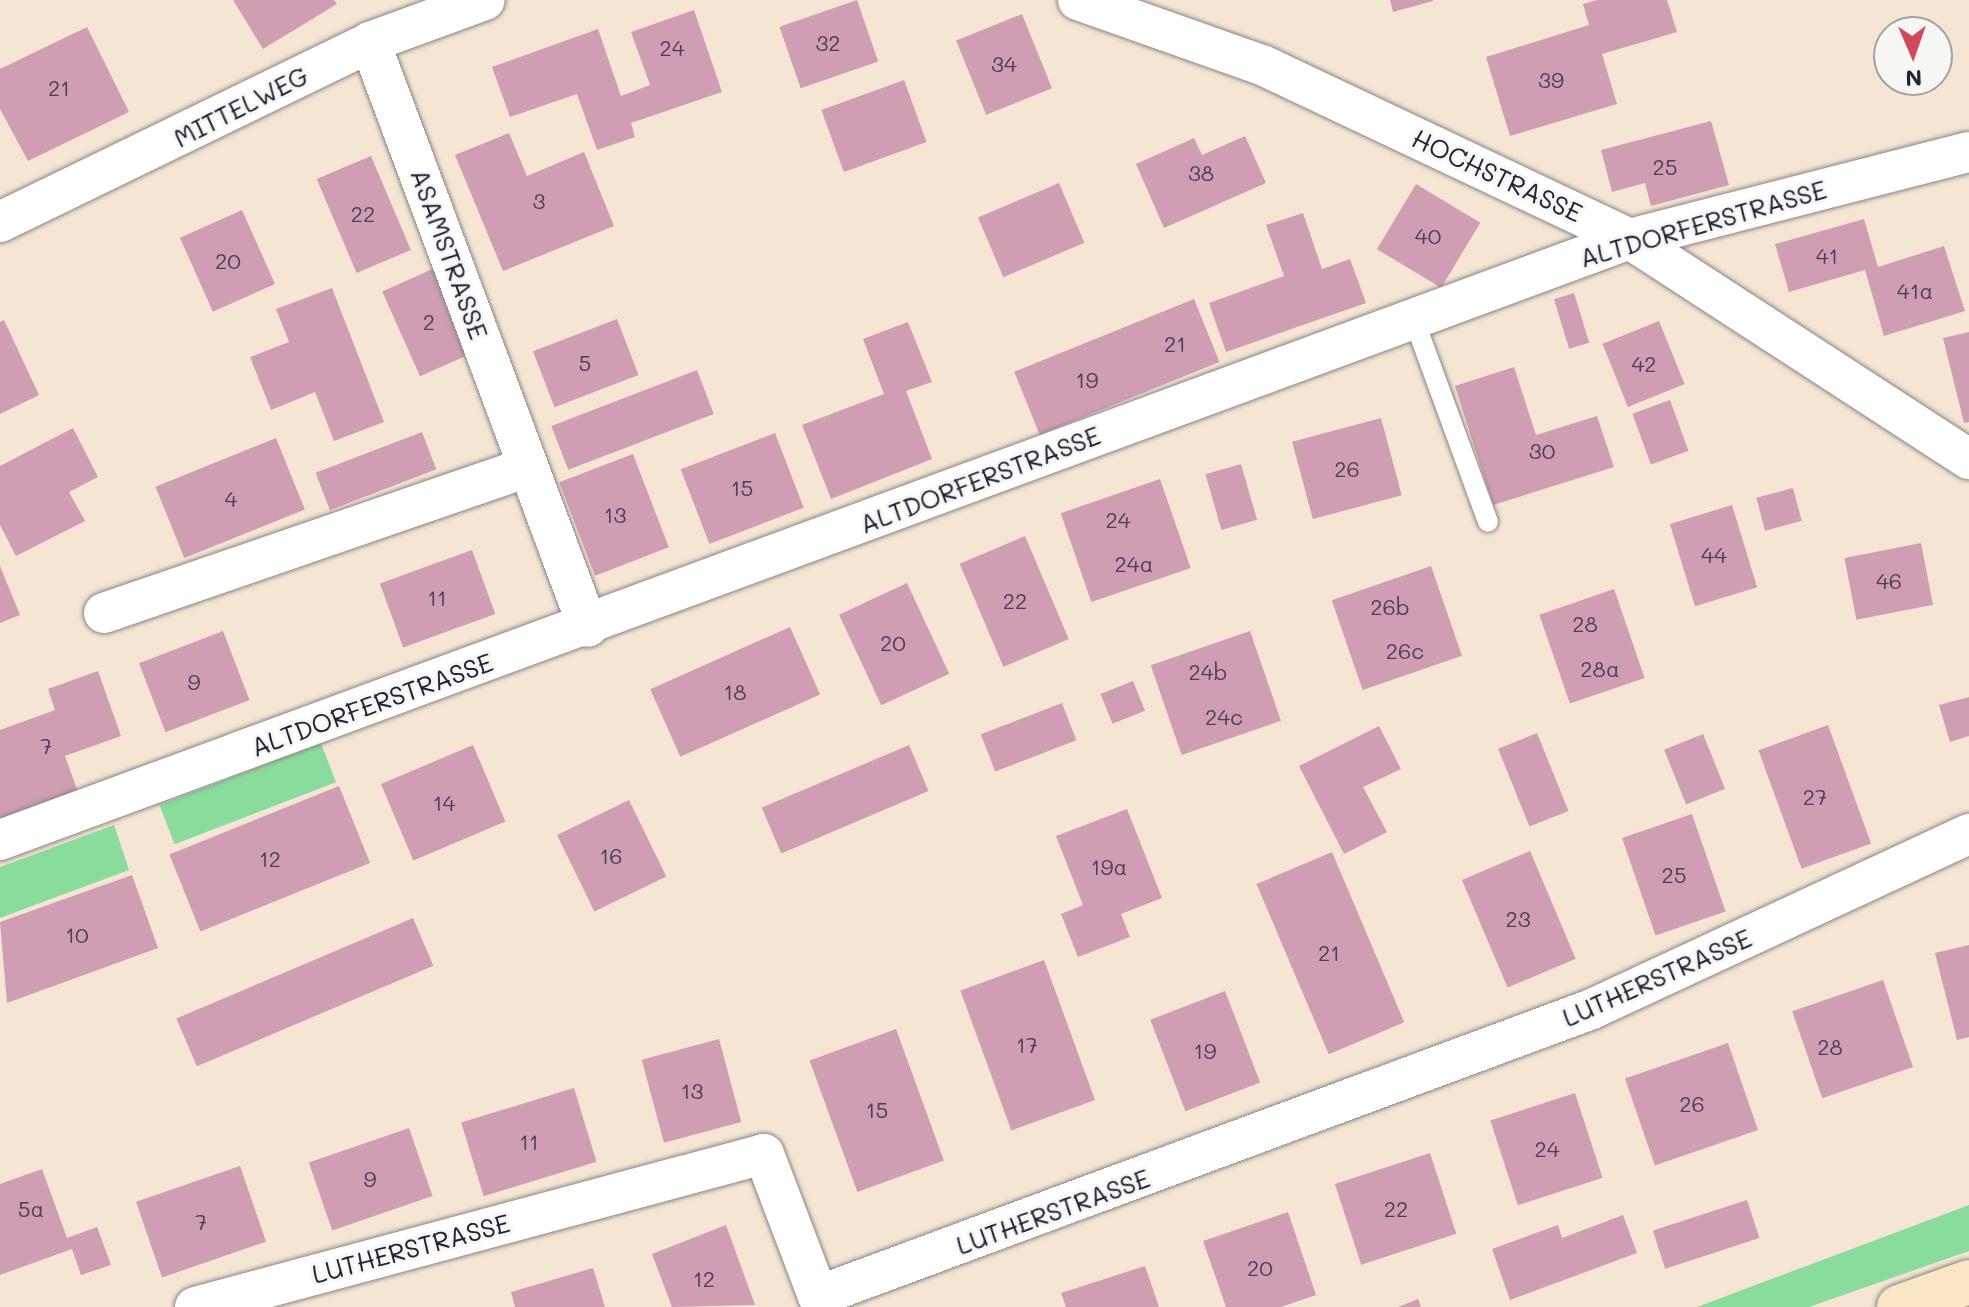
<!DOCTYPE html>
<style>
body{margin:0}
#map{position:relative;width:1969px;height:1307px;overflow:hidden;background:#f4e6d2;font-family:Mali,sans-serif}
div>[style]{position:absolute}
.green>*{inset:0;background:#8adc9c;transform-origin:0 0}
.building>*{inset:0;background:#cf9eb3;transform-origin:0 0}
.roads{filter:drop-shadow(0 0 2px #8b8486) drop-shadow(0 0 2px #8b8486)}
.lane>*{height:20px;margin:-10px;padding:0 10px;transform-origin:10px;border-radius:10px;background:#fff}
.street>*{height:40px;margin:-20px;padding:0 20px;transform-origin:20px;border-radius:20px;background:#fff}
.secondary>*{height:44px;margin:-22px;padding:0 22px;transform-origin:22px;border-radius:22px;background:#fbe6c4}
span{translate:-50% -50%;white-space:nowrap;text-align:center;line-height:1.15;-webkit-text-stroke:6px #f6f6f2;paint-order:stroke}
.number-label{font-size:22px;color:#4d4159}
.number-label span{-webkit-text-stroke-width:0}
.street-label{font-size:26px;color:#22223b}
.north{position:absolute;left:1873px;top:16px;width:80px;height:80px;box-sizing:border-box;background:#f6f6f2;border:2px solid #a1a1a9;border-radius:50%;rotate:178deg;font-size:22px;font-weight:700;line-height:32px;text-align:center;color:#22223b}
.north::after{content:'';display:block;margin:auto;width:28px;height:36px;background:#d1495b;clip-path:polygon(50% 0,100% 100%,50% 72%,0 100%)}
</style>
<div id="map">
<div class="green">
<i style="left:321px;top:743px;width:42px;height:173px;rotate:69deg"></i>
<i style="clip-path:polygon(114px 825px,129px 870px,0 918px,0 867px)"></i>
<i style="clip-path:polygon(1969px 1205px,1969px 1251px,1809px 1307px,1697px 1307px)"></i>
</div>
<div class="building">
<i style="clip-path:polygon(233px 0,334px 0,337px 4px,263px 49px)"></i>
<i style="left:857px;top:0;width:65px;height:82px;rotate:71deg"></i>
<i style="clip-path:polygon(1390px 0,1433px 0,1433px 1px,1393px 12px)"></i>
<i style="clip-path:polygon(1597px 0,1667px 0,1677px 32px,1602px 54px,1617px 104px,1510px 136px,1486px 57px,1589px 25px,1583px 4px)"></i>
<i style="clip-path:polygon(694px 10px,722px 92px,631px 123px,635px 137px,597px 150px,577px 94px,510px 117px,492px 67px,598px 29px,621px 96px,650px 85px,631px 32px)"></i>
<i style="left:1022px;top:14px;width:80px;height:71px;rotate:68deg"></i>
<i style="clip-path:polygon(87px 27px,129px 112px,28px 161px,0 109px,0 69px)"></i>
<i style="left:904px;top:80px;width:66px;height:88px;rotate:70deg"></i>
<i style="clip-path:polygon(1711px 121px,1729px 185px,1651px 206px,1645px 183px,1612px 192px,1601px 150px)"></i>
<i style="clip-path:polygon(509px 133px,527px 176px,584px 152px,614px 226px,503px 271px,455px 155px)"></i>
<i style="clip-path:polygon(1245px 136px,1266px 183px,1164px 228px,1136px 164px,1194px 138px,1202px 155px)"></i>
<i style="left:371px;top:156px;width:102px;height:59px;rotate:67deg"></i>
<i style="left:1059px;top:183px;width:65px;height:88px;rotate:67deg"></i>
<i style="left:1416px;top:184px;width:75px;height:76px;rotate:31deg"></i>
<i style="left:242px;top:210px;width:81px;height:68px;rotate:66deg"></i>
<i style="clip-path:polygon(1303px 213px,1322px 269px,1350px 259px,1366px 303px,1226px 352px,1209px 303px,1284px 276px,1266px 225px)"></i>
<i style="clip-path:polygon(1864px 219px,1878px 267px,1944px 246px,1965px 311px,1884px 336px,1865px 270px,1789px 292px,1775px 244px)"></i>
<i style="left:437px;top:267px;width:93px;height:60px;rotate:66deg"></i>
<i style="clip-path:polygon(332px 288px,384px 422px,334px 441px,315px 392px,271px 410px,250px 357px,289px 342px,276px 309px)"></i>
<i style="left:1574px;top:293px;width:52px;height:21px;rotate:73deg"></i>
<i style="left:1194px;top:299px;width:68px;height:194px;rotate:68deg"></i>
<i style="left:617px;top:319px;width:60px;height:90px;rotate:69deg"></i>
<i style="clip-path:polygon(4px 320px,39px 395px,0 414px,0 322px)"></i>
<i style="left:1659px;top:321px;width:68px;height:61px;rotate:68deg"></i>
<i style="clip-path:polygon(908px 322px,932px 382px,906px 391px,932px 459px,831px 499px,802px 425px,884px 394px,863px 339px)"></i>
<i style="clip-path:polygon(1969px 332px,1969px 422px,1964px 423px,1943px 338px)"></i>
<i style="clip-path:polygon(1514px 367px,1536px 435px,1597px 416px,1614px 467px,1493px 505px,1455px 386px)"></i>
<i style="left:697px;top:370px;width:47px;height:156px;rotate:69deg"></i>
<i style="left:1670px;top:400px;width:54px;height:40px;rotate:70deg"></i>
<i style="left:1381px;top:418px;width:80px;height:92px;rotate:75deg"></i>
<i style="clip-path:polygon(73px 428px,98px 477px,69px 492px,85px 521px,16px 556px,0 525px,0 466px)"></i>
<i style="left:422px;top:432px;width:40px;height:114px;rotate:69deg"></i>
<i style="left:775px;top:433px;width:80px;height:101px;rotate:69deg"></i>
<i style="left:276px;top:438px;width:77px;height:130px;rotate:68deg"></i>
<i style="left:633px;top:454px;width:100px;height:79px;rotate:69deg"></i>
<i style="left:1241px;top:464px;width:58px;height:37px;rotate:74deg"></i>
<i style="left:1160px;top:479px;width:94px;height:105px;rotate:71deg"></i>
<i style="left:1793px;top:488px;width:34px;height:38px;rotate:75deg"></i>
<i style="left:1732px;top:505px;width:86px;height:65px;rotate:73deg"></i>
<i style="left:1025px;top:536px;width:112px;height:71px;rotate:67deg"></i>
<i style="left:1921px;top:543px;width:63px;height:78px;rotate:79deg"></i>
<i style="left:472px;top:550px;width:68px;height:98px;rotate:70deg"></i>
<i style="clip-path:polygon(0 566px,20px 615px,0 623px)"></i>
<i style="left:1431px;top:566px;width:95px;height:105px;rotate:71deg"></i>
<i style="left:907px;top:583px;width:100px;height:75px;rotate:65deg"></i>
<i style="left:1614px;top:589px;width:94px;height:79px;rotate:71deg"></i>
<i style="left:790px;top:627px;width:74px;height:153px;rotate:66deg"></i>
<i style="left:223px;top:631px;width:74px;height:90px;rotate:69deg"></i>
<i style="left:1250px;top:631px;width:95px;height:105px;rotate:71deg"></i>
<i style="clip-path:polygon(98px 671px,121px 736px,65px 756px,79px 795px,0 823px,0 730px,55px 710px,48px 689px)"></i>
<i style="left:1133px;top:681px;width:32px;height:35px;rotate:68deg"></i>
<i style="clip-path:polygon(1969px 697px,1969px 736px,1950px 742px,1939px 705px)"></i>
<i style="left:1062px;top:703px;width:40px;height:87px;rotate:69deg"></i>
<i style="left:1828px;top:725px;width:126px;height:74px;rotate:70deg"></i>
<i style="clip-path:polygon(1379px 726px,1401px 769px,1363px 787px,1387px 832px,1344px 854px,1299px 766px)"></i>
<i style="left:1537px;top:733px;width:84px;height:42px;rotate:68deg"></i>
<i style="left:1703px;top:734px;width:59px;height:42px;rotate:68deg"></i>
<i style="left:473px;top:745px;width:83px;height:100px;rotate:67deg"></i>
<i style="left:909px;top:745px;width:50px;height:160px;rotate:67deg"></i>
<i style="left:339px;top:786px;width:83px;height:183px;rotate:68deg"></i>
<i style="left:629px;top:800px;width:85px;height:80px;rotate:64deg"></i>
<i style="clip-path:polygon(1127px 809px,1162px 898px,1121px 914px,1130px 937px,1078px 957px,1061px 914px,1083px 905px,1056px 836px)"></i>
<i style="left:1692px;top:814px;width:103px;height:74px;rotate:71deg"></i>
<i style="left:1530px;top:851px;width:117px;height:74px;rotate:67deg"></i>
<i style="left:1332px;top:852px;width:185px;height:82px;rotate:67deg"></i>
<i style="clip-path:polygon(132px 875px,158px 948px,7px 1003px,0 922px)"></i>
<i style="left:413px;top:918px;width:52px;height:257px;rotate:67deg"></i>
<i style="clip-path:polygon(1969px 945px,1969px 1037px,1957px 1040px,1935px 953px)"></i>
<i style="left:1044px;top:960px;width:149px;height:89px;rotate:70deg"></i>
<i style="left:1883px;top:980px;width:92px;height:96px;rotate:71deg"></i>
<i style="left:1225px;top:991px;width:98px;height:80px;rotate:69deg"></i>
<i style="left:896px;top:1029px;width:140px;height:92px;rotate:70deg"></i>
<i style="left:719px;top:1039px;width:86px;height:80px;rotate:75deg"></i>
<i style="left:1728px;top:1043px;width:92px;height:109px;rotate:71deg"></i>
<i style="left:574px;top:1088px;width:77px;height:118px;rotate:73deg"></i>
<i style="left:1575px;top:1093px;width:89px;height:89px;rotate:72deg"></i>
<i style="left:409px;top:1128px;width:72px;height:106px;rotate:71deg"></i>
<i style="left:1430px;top:1153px;width:85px;height:100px;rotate:72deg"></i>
<i style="left:240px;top:1166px;width:80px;height:110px;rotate:71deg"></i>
<i style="clip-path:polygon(42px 1169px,67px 1238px,97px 1227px,111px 1265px,81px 1275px,72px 1249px,0 1275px,0 1184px)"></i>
<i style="left:1747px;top:1200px;width:40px;height:99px;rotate:72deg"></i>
<i style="clip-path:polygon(1288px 1212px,1316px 1295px,1281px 1307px,1226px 1307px,1203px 1241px)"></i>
<i style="clip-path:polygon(1623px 1215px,1637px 1253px,1510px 1300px,1492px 1249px,1558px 1225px,1562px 1238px)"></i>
<i style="clip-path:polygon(726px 1225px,755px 1305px,672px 1307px,652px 1254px)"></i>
<i style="clip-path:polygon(1145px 1266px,1159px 1307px,1066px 1307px,1061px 1293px)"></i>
<i style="clip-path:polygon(593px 1268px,605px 1307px,515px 1307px,511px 1292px)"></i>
<i style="clip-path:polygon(1418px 1299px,1421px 1307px,1398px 1307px)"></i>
</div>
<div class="roads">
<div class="lane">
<i style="left:1413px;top:317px;width:218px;rotate:69.9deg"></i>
</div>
<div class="street">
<i style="left:1078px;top:0;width:195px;rotate:19.5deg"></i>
<i style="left:1262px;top:65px;width:407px;rotate:25.3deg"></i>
<i style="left:1630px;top:239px;width:404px;rotate:33deg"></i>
<i style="left:370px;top:42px;width:624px;rotate:69.56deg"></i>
<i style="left:0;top:222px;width:411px;rotate:-25.9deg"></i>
<i style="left:370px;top:42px;width:122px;rotate:-20.1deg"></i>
<i style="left:104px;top:613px;width:448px;rotate:-19deg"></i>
<i style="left:0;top:840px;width:1737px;rotate:-20.24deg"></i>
<i style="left:1630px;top:239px;width:350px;rotate:-14.4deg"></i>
<i style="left:195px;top:1307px;width:589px;rotate:-15.05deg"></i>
<i style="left:764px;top:1154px;width:152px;rotate:69.2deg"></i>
<i style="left:818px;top:1296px;width:825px;rotate:-20.34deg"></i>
<i style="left:1592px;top:1009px;width:416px;rotate:-24.9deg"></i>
</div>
<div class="secondary">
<i style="left:1899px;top:1307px;width:74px;rotate:-19.7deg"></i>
</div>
</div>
<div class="number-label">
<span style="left:828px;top:43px">32</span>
<span style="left:672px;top:48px">24</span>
<span style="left:1004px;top:64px">34</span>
<span style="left:1551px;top:80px">39</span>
<span style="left:59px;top:88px">21</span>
<span style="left:1665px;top:167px">25</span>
<span style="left:1201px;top:173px">38</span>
<span style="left:539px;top:201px">3</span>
<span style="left:363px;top:214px">22</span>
<span style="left:1428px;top:236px">40</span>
<span style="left:1827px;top:256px">41</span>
<span style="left:228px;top:261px">20</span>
<span style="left:1915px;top:291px">41a</span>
<span style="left:429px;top:322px">2</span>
<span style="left:1175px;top:344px">21</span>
<span style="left:585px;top:363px">5</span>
<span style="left:1644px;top:364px">42</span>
<span style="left:1087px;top:380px">19</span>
<span style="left:1542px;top:451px">30</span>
<span style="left:1347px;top:469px">26</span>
<span style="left:742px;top:488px">15</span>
<span style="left:231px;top:499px">4</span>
<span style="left:615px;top:515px">13</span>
<span style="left:1118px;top:520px">24</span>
<span style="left:1714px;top:555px">44</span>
<span style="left:1134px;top:564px">24a</span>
<span style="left:1889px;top:581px">46</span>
<span style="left:437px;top:598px">11</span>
<span style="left:1015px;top:601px">22</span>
<span style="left:1390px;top:607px">26b</span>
<span style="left:1585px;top:624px">28</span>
<span style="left:893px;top:643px">20</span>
<span style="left:1405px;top:651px">26c</span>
<span style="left:1600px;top:669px">28a</span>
<span style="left:1208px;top:672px">24b</span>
<span style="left:194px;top:682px">9</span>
<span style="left:735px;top:692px">18</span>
<span style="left:1224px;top:717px">24c</span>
<span style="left:46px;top:746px">7</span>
<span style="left:1815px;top:797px">27</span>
<span style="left:444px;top:803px">14</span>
<span style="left:611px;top:856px">16</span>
<span style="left:270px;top:859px">12</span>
<span style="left:1109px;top:867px">19a</span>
<span style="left:1674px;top:875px">25</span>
<span style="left:1518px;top:919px">23</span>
<span style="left:77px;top:935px">10</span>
<span style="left:1329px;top:953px">21</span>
<span style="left:1027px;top:1045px">17</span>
<span style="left:1830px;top:1047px">28</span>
<span style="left:1205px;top:1051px">19</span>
<span style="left:692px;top:1091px">13</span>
<span style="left:1692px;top:1104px">26</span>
<span style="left:877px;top:1110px">15</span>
<span style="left:529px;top:1142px">11</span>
<span style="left:1547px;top:1149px">24</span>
<span style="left:370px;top:1179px">9</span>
<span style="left:31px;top:1209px">5a</span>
<span style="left:1396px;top:1209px">22</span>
<span style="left:201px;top:1222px">7</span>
<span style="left:1260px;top:1268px">20</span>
<span style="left:704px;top:1279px">12</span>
</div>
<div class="street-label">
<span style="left:241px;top:107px;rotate:-27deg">MITTELWEG</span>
<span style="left:1497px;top:176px;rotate:25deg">HOCHSTRASSE</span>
<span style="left:1703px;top:224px;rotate:-16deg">ALTDORFERSTRASSE</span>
<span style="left:449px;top:254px;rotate:70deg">ASAMSTRASSE</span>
<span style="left:980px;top:480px;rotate:-21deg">ALTDORFERSTRASSE</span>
<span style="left:372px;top:705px;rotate:-20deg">ALTDORFERSTRASSE</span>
<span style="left:1657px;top:978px;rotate:-24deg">LUTHERSTRASSE</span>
<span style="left:1053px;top:1212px;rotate:-20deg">LUTHERSTRASSE</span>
<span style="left:411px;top:1249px;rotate:-15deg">LUTHERSTRASSE</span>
</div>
<div class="north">N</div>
</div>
